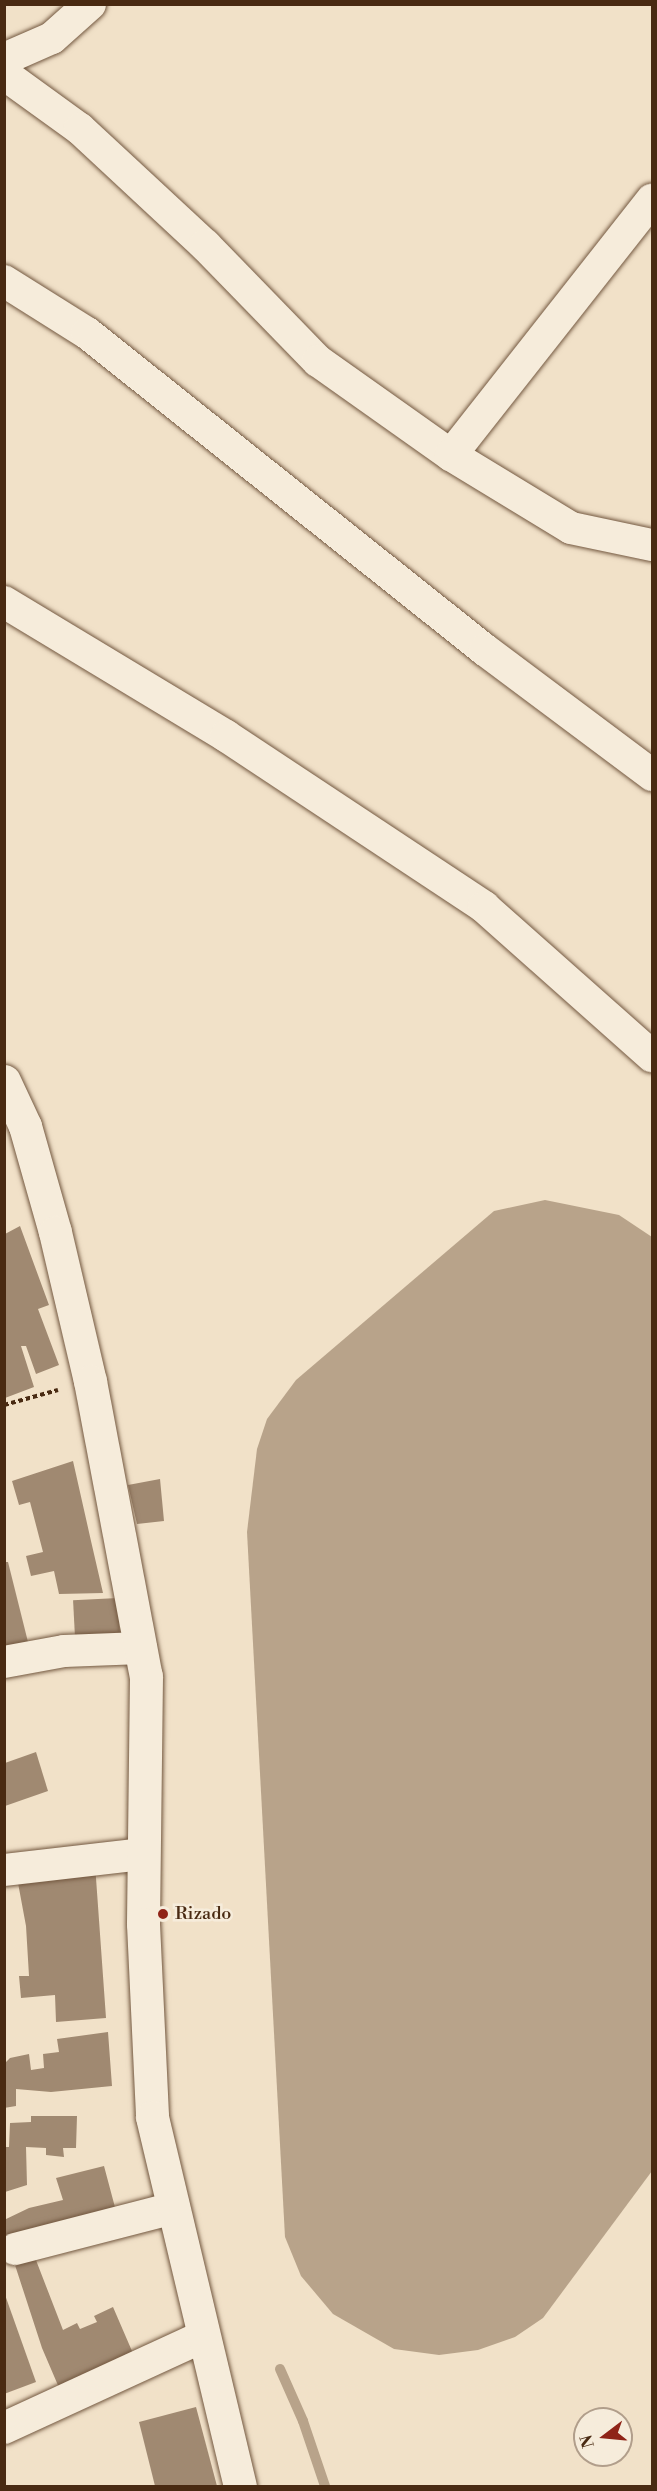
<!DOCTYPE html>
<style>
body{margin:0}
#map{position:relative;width:657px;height:2491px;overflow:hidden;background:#f1e1c8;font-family:"Libre Bodoni",serif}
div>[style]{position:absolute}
.water>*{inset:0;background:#b8a38a}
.stream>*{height:10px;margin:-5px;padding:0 5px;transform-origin:5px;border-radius:5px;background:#b8a38a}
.building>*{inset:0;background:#a08971;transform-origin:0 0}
.path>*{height:4px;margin-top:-2px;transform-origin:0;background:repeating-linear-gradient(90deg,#492a12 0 4.5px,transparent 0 7.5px)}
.roads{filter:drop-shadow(0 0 2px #735840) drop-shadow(0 0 2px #735840)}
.minor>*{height:32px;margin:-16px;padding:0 16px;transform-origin:16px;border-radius:16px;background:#f6ecdb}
.secondary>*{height:33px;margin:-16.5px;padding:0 16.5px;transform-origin:16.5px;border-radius:16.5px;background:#f6ecdb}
.dots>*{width:16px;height:16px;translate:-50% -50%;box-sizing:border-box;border:3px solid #f6ecdb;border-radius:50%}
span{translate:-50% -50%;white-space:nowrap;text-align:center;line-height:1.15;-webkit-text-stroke:5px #f6ecdb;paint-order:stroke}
.poi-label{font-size:18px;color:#492a12}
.left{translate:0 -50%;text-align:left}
.frame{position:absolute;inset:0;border:6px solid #492a12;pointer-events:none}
.north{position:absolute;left:573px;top:2407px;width:60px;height:60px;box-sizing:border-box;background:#f6ecdb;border:2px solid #b19e8b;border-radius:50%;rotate:254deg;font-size:16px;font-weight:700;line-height:24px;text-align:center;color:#492a12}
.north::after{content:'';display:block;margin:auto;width:21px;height:27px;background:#8f2418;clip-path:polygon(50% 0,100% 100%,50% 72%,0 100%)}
</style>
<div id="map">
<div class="water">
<i style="clip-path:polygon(545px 1200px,619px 1215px,652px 1237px,652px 2171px,543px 2318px,515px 2337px,478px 2350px,439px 2355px,394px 2349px,333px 2314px,301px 2276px,285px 2237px,247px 1532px,257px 1449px,267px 1419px,296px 1380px,494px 1211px)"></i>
</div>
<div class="stream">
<i style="left:280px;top:2369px;width:57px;rotate:66.1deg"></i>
<i style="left:303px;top:2421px;width:69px;rotate:71.3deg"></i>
</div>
<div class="building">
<i style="clip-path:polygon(20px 1226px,49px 1305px,38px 1309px,59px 1365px,36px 1374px,26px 1346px,21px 1346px,34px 1387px,5px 1398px,5px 1234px)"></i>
<i style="clip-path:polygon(73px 1461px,91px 1541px,103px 1593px,59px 1594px,54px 1571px,31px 1576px,26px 1556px,43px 1552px,30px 1502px,19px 1505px,12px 1481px)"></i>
<i style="clip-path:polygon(160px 1479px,164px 1521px,137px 1524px,128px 1485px)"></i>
<i style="clip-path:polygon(4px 1562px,8px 1562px,30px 1650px,4px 1649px)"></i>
<i style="left:118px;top:1598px;width:40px;height:45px;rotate:87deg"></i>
<i style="clip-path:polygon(36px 1752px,48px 1791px,5px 1806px,5px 1763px)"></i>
<i style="clip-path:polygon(95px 1864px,106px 2018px,56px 2022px,55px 1995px,21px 1998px,19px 1976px,29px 1976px,26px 1926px,18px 1883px)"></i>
<i style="clip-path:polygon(108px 2032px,112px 2086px,51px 2092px,16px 2089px,16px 2106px,4px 2108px,4px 2064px,10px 2058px,29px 2054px,31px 2070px,44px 2068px,43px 2054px,59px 2052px,57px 2039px)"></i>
<i style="clip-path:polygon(31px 2116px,77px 2116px,76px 2148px,63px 2148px,64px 2157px,46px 2155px,46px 2148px,26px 2147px,27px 2185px,5px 2192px,5px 2147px,9px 2147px,10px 2123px,31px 2122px)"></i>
<i style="clip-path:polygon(104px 2166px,116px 2211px,5px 2238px,4px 2220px,29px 2208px,63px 2200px,56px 2178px)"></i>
<i style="clip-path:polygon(34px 2255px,63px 2330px,77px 2323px,80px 2329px,97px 2322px,94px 2316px,113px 2307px,135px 2358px,63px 2397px,42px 2348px,14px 2262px)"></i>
<i style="clip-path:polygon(4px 2292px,36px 2382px,4px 2394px)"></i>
<i style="clip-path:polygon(196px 2407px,217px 2486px,155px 2486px,139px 2422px)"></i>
</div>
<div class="path">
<i style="left:4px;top:1405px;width:56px;rotate:-15.5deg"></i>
</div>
<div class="roads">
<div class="minor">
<i style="left:4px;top:59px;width:52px;rotate:-23.6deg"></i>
<i style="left:52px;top:38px;width:51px;rotate:-41.8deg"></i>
<i style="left:4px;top:74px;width:94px;rotate:35.9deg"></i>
<i style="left:80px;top:129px;width:171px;rotate:42.9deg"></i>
<i style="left:205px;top:245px;width:162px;rotate:45.8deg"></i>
<i style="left:318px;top:361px;width:163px;rotate:35.3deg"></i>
<i style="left:451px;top:455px;width:325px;rotate:-51.8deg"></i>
<i style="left:4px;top:281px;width:98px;rotate:32.1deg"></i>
<i style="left:87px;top:333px;width:509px;rotate:38.54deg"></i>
<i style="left:485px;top:650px;width:209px;rotate:36.8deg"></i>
<i style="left:451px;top:455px;width:140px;rotate:31.3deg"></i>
<i style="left:571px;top:528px;width:83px;rotate:11.9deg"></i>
<i style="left:4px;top:602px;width:259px;rotate:31.1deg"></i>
<i style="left:226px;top:736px;width:310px;rotate:33.5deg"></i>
<i style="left:484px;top:907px;width:225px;rotate:41.6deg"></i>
<i style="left:4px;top:1662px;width:61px;rotate:-10.4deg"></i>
<i style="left:64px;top:1651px;width:77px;rotate:-2.2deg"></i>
<i style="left:4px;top:1870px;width:140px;rotate:-6.6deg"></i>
<i style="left:15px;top:2249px;width:164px;rotate:-14.5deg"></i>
<i style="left:4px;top:2428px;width:220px;rotate:-24.7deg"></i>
</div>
<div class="secondary">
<i style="left:4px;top:1081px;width:50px;rotate:65deg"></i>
<i style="left:25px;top:1126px;width:110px;rotate:74.2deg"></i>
<i style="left:55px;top:1232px;width:153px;rotate:76.8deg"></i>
<i style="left:90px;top:1381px;width:300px;rotate:79.3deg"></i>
<i style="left:146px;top:1676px;width:248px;rotate:90.7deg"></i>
<i style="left:143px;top:1924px;width:193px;rotate:87.3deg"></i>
<i style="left:152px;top:2117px;width:379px;rotate:76.6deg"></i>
</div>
</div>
<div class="dots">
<i style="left:163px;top:1914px;background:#8f2418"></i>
</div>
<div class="poi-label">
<span class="left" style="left:175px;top:1914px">Rizado</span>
</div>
<div class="frame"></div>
<div class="north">N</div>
</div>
